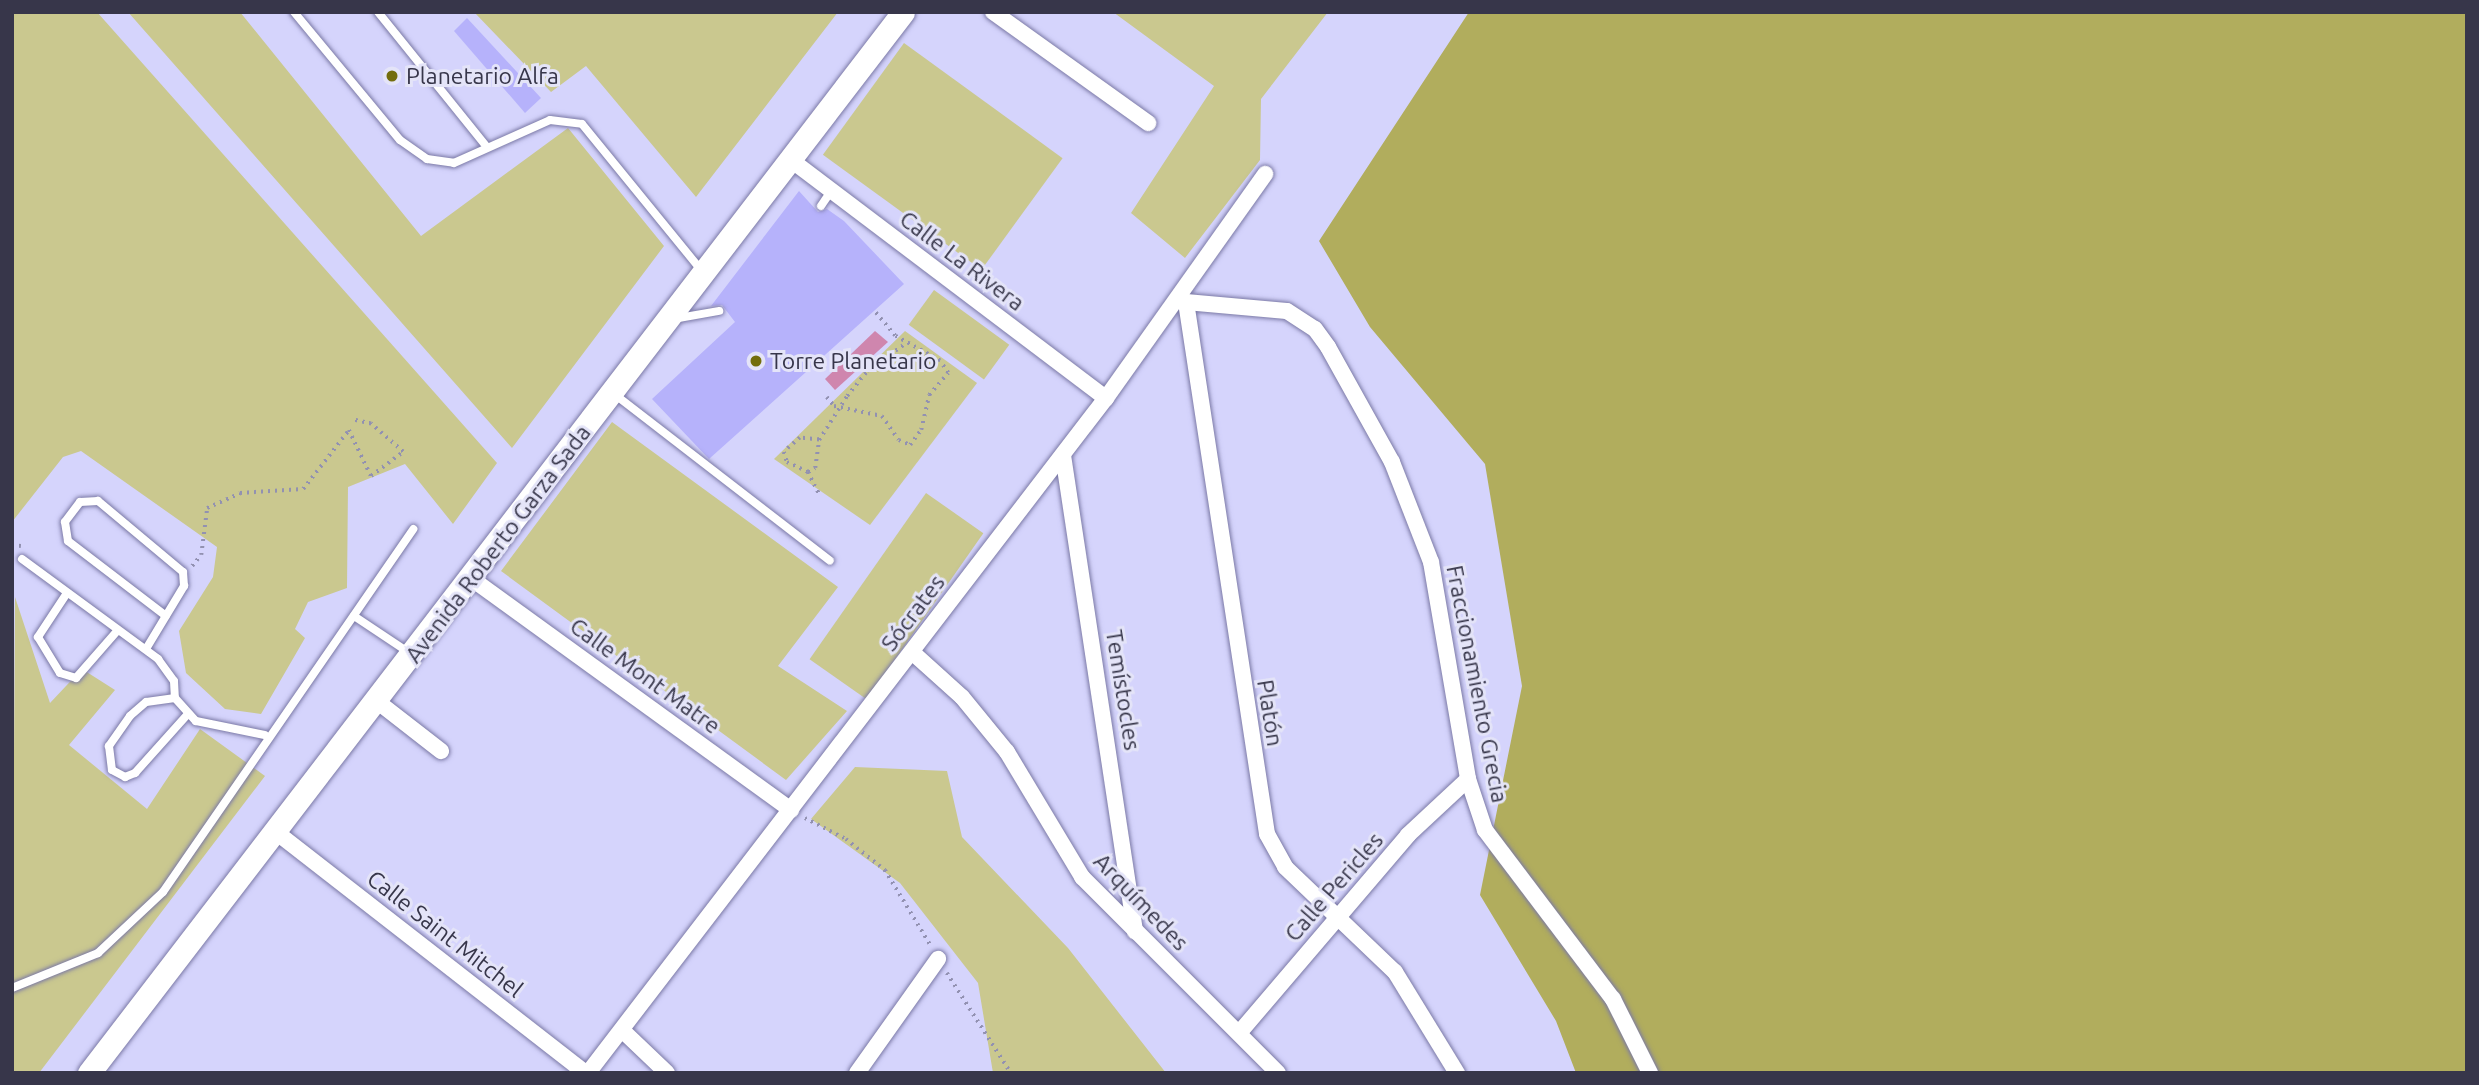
<!DOCTYPE html>
<meta charset="utf-8">
<style>
body{margin:0}
#map{position:relative;width:2479px;height:1085px;overflow:hidden;background:#d5d4fc;font-family:Ubuntu,sans-serif}
div>[style]{position:absolute}
.green>*{inset:0;background:#cac88f;transform-origin:0 0}
.forest>*{inset:0;background:#b1ad5d}
.water>*{inset:0;background:#cf86ae}
.building>*{inset:0;background:#b6b2fb}
.path>*{height:3.5px;margin-top:-1.75px;transform-origin:0;background:repeating-linear-gradient(90deg,#9291b1 0 2px,transparent 0 7px)}
.roads{filter:drop-shadow(0 0 2px #7b79a6) drop-shadow(0 0 2px #7b79a6)}
.lane>*{height:8px;margin:-4px;padding:0 4px;transform-origin:4px;border-radius:4px;background:#fff}
.street>*{height:16px;margin:-8px;padding:0 8px;transform-origin:8px;border-radius:8px;background:#fff}
.secondary>*{height:23px;margin:-11.5px;padding:0 11.5px;transform-origin:11.5px;border-radius:11.5px;background:#fff}
.dots>*{width:19px;height:19px;translate:-50% -50%;box-sizing:border-box;border:4px solid #e4e4f8;border-radius:50%}
span{translate:-50% -50%;white-space:nowrap;text-align:center;line-height:1.15;-webkit-text-stroke:6px #e4e4f8;paint-order:stroke}
.poi-label{font-size:23px;color:#37364a}
.left{translate:0 -50%;text-align:left}
.street-label{font-size:23px;color:#37364a}
.frame{position:absolute;inset:0;border:14px solid #37364a;pointer-events:none}
</style>
<div id="map">
<div class="green">
<i style="clip-path:polygon(12px 12px,97px 12px,497px 463px,453px 524px,405px 464px,348px 487px,347px 588px,308px 602px,295px 629px,305px 638px,261px 714px,225px 709px,186px 673px,179px 631px,213px 577px,217px 547px,81px 451px,63px 457px,12px 522px)"></i>
<i style="clip-path:polygon(128px 12px,240px 12px,421px 236px,568px 128px,664px 246px,512px 448px)"></i>
<i style="clip-path:polygon(474px 12px,838px 12px,696px 197px,586px 66px,551px 92px)"></i>
<i style="clip-path:polygon(1113px 12px,1328px 12px,1261px 99px,1260px 160px,1185px 258px,1131px 213px,1214px 86px)"></i>
<i style="left:904px;top:43px;width:196px;height:138px;rotate:36deg"></i>
<i style="left:934px;top:290px;width:93px;height:43px;rotate:36deg"></i>
<i style="clip-path:polygon(905px 331px,977px 383px,870px 525px,774px 459px)"></i>
<i style="clip-path:polygon(612px 422px,838px 587px,778px 666px,847px 711px,786px 780px,501px 571px)"></i>
<i style="left:926px;top:493px;width:70px;height:203px;rotate:35deg"></i>
<i style="clip-path:polygon(15px 597px,50px 703px,82px 669px,115px 690px,69px 745px,147px 809px,200px 729px,265px 776px,39px 1073px,12px 1073px)"></i>
<i style="clip-path:polygon(855px 767px,947px 771px,962px 837px,1068px 948px,1166px 1073px,993px 1073px,978px 983px,900px 883px,811px 819px)"></i>
</div>
<div class="forest">
<i style="clip-path:polygon(1469px 12px,2467px 12px,2467px 1073px,1576px 1073px,1556px 1021px,1480px 895px,1522px 686px,1485px 464px,1370px 327px,1319px 241px)"></i>
</div>
<div class="water">
<i style="clip-path:polygon(875px 331px,888px 342px,835px 390px,825px 379px)"></i>
</div>
<div class="building">
<i style="clip-path:polygon(467px 18px,541px 98px,525px 113px,454px 31px)"></i>
<i style="clip-path:polygon(799px 191px,818px 212px,827px 209px,844px 221px,904px 284px,709px 459px,652px 399px,735px 322px,722px 305px,711px 306px)"></i>
</div>
<div class="path">
<i style="left:827px;top:397px;width:11px;rotate:52deg"></i>
<i style="left:834px;top:406px;width:49px;rotate:11.8deg"></i>
<i style="left:882px;top:416px;width:29px;rotate:55deg"></i>
<i style="left:899px;top:440px;width:12px;rotate:24deg"></i>
<i style="left:910px;top:445px;width:19px;rotate:-54deg"></i>
<i style="left:921px;top:430px;width:36px;rotate:-77deg"></i>
<i style="left:929px;top:395px;width:29px;rotate:-49deg"></i>
<i style="left:948px;top:373px;width:14px;rotate:-124deg"></i>
<i style="left:940px;top:361px;width:51px;rotate:-150.9deg"></i>
<i style="left:895px;top:336px;width:33px;rotate:-130deg"></i>
<i style="left:819px;top:440px;width:19px;rotate:-174deg"></i>
<i style="left:800px;top:438px;width:21px;rotate:139deg"></i>
<i style="left:784px;top:452px;width:10px;rotate:73deg"></i>
<i style="left:787px;top:462px;width:23px;rotate:25deg"></i>
<i style="left:808px;top:472px;width:27px;rotate:63deg"></i>
<i style="left:808px;top:472px;width:8px;rotate:-30deg"></i>
<i style="left:815px;top:468px;width:28px;rotate:-82deg"></i>
<i style="left:819px;top:440px;width:52px;rotate:-57.5deg"></i>
<i style="left:847px;top:396px;width:32px;rotate:-51deg"></i>
<i style="left:867px;top:371px;width:47px;rotate:-35.4deg"></i>
<i style="left:12px;top:545px;width:9px;rotate:6deg"></i>
<i style="left:192px;top:566px;width:14px;rotate:-51deg"></i>
<i style="left:201px;top:555px;width:47px;rotate:-82.7deg"></i>
<i style="left:207px;top:508px;width:36px;rotate:-24deg"></i>
<i style="left:240px;top:493px;width:63px;rotate:-3.6deg"></i>
<i style="left:303px;top:489px;width:75px;rotate:-52.1deg"></i>
<i style="left:349px;top:430px;width:51px;rotate:64.4deg"></i>
<i style="left:371px;top:476px;width:40px;rotate:-37deg"></i>
<i style="left:403px;top:452px;width:43px;rotate:-138.8deg"></i>
<i style="left:371px;top:424px;width:18px;rotate:-167deg"></i>
<i style="left:805px;top:818px;width:46px;rotate:27.1deg"></i>
<i style="left:846px;top:839px;width:50px;rotate:38.5deg"></i>
<i style="left:885px;top:870px;width:89px;rotate:58.8deg"></i>
<i style="left:947px;top:973px;width:119px;rotate:57.4deg"></i>
</div>
<div class="roads">
<div class="lane">
<i style="left:294px;top:12px;width:166px;rotate:50.4deg"></i>
<i style="left:400px;top:140px;width:33px;rotate:35deg"></i>
<i style="left:427px;top:159px;width:27px;rotate:8deg"></i>
<i style="left:454px;top:163px;width:105px;rotate:-24.1deg"></i>
<i style="left:550px;top:120px;width:32px;rotate:7deg"></i>
<i style="left:582px;top:124px;width:190px;rotate:50.8deg"></i>
<i style="left:378px;top:12px;width:174px;rotate:51.1deg"></i>
<i style="left:821px;top:206px;width:18px;rotate:-56deg"></i>
<i style="left:673px;top:319px;width:47px;rotate:-9.9deg"></i>
<i style="left:613px;top:393px;width:274px;rotate:37.7deg"></i>
<i style="left:22px;top:559px;width:169px;rotate:36.3deg"></i>
<i style="left:158px;top:659px;width:27px;rotate:54deg"></i>
<i style="left:174px;top:681px;width:17px;rotate:87deg"></i>
<i style="left:175px;top:698px;width:31px;rotate:48deg"></i>
<i style="left:196px;top:721px;width:70px;rotate:11.5deg"></i>
<i style="left:67px;top:593px;width:53px;rotate:123.4deg"></i>
<i style="left:38px;top:637px;width:42px;rotate:58.6deg"></i>
<i style="left:60px;top:673px;width:17px;rotate:17deg"></i>
<i style="left:76px;top:678px;width:62px;rotate:-48.9deg"></i>
<i style="left:354px;top:616px;width:65px;rotate:33.7deg"></i>
<i style="left:146px;top:649px;width:74px;rotate:-58.9deg"></i>
<i style="left:184px;top:586px;width:14px;rotate:-94deg"></i>
<i style="left:183px;top:572px;width:111px;rotate:-140.1deg"></i>
<i style="left:98px;top:501px;width:18px;rotate:177deg"></i>
<i style="left:80px;top:502px;width:25px;rotate:127deg"></i>
<i style="left:65px;top:522px;width:19px;rotate:81deg"></i>
<i style="left:68px;top:541px;width:123px;rotate:37.4deg"></i>
<i style="left:175px;top:698px;width:29px;rotate:172deg"></i>
<i style="left:146px;top:702px;width:21px;rotate:139deg"></i>
<i style="left:130px;top:716px;width:37px;rotate:125deg"></i>
<i style="left:109px;top:746px;width:24px;rotate:83deg"></i>
<i style="left:112px;top:770px;width:15px;rotate:28deg"></i>
<i style="left:125px;top:777px;width:11px;rotate:-22deg"></i>
<i style="left:135px;top:773px;width:78px;rotate:-48.1deg"></i>
<i style="left:12px;top:988px;width:93px;rotate:-22.1deg"></i>
<i style="left:98px;top:953px;width:89px;rotate:-43.2deg"></i>
<i style="left:163px;top:892px;width:441px;rotate:-55.4deg"></i>
</div>
<div class="street">
<i style="left:993px;top:12px;width:191px;rotate:35.6deg"></i>
<i style="left:791px;top:160px;width:395px;rotate:37.1deg"></i>
<i style="left:1179px;top:297px;width:9px;rotate:36deg"></i>
<i style="left:1186px;top:302px;width:538px;rotate:81.34deg"></i>
<i style="left:1267px;top:834px;width:38px;rotate:61deg"></i>
<i style="left:1285px;top:867px;width:152px;rotate:43.7deg"></i>
<i style="left:1395px;top:972px;width:119px;rotate:58.5deg"></i>
<i style="left:1186px;top:302px;width:101px;rotate:5.1deg"></i>
<i style="left:1287px;top:311px;width:33px;rotate:33deg"></i>
<i style="left:1315px;top:329px;width:22px;rotate:54deg"></i>
<i style="left:1328px;top:347px;width:132px;rotate:60.9deg"></i>
<i style="left:1392px;top:462px;width:107px;rotate:68.7deg"></i>
<i style="left:1431px;top:562px;width:220px;rotate:80.3deg"></i>
<i style="left:1468px;top:779px;width:54px;rotate:71.6deg"></i>
<i style="left:1485px;top:830px;width:212px;rotate:52.9deg"></i>
<i style="left:1613px;top:999px;width:83px;rotate:63.4deg"></i>
<i style="left:1063px;top:455px;width:482px;rotate:81.4deg"></i>
<i style="left:472px;top:579px;width:394px;rotate:35.9deg"></i>
<i style="left:912px;top:652px;width:67px;rotate:42deg"></i>
<i style="left:962px;top:697px;width:71px;rotate:50.7deg"></i>
<i style="left:1007px;top:752px;width:146px;rotate:59deg"></i>
<i style="left:1082px;top:877px;width:277px;rotate:45deg"></i>
<i style="left:378px;top:702px;width:80px;rotate:37.9deg"></i>
<i style="left:276px;top:832px;width:393px;rotate:37.9deg"></i>
<i style="left:622px;top:1030px;width:62px;rotate:43.7deg"></i>
<i style="left:1240px;top:1032px;width:259px;rotate:-49.5deg"></i>
<i style="left:1408px;top:835px;width:82px;rotate:-43deg"></i>
<i style="left:588px;top:1073px;width:851px;rotate:-52.5deg"></i>
<i style="left:1106px;top:398px;width:275px;rotate:-54.6deg"></i>
<i style="left:857px;top:1073px;width:140px;rotate:-54.6deg"></i>
</div>
<div class="secondary">
<i style="left:89px;top:1073px;width:1337px;rotate:-52.5deg"></i>
</div>
</div>
<div class="dots">
<i style="left:392px;top:76px;background:#736d0c"></i>
<i style="left:756px;top:361px;background:#736d0c"></i>
</div>
<div class="poi-label">
<span class="left" style="left:406px;top:76px">Planetario Alfa</span>
<span class="left" style="left:770px;top:361px">Torre Planetario</span>
</div>
<div class="street-label">
<span style="left:962px;top:261px;rotate:37deg">Calle La Rivera</span>
<span style="left:498px;top:544px;rotate:-53deg">Avenida Roberto Garza Sada</span>
<span style="left:913px;top:613px;rotate:-53deg">Sócrates</span>
<span style="left:645px;top:676px;rotate:36deg">Calle Mont Matre</span>
<span style="left:1477px;top:684px;rotate:79deg">Fraccionamiento Grecia</span>
<span style="left:1123px;top:690px;rotate:81deg">Temístocles</span>
<span style="left:1270px;top:713px;rotate:81deg">Platón</span>
<span style="left:1334px;top:887px;rotate:-49deg">Calle Pericles</span>
<span style="left:1141px;top:902px;rotate:46deg">Arquímedes</span>
<span style="left:445px;top:934px;rotate:38deg">Calle Saint Mitchel</span>
</div>
<div class="frame"></div>
</div>
